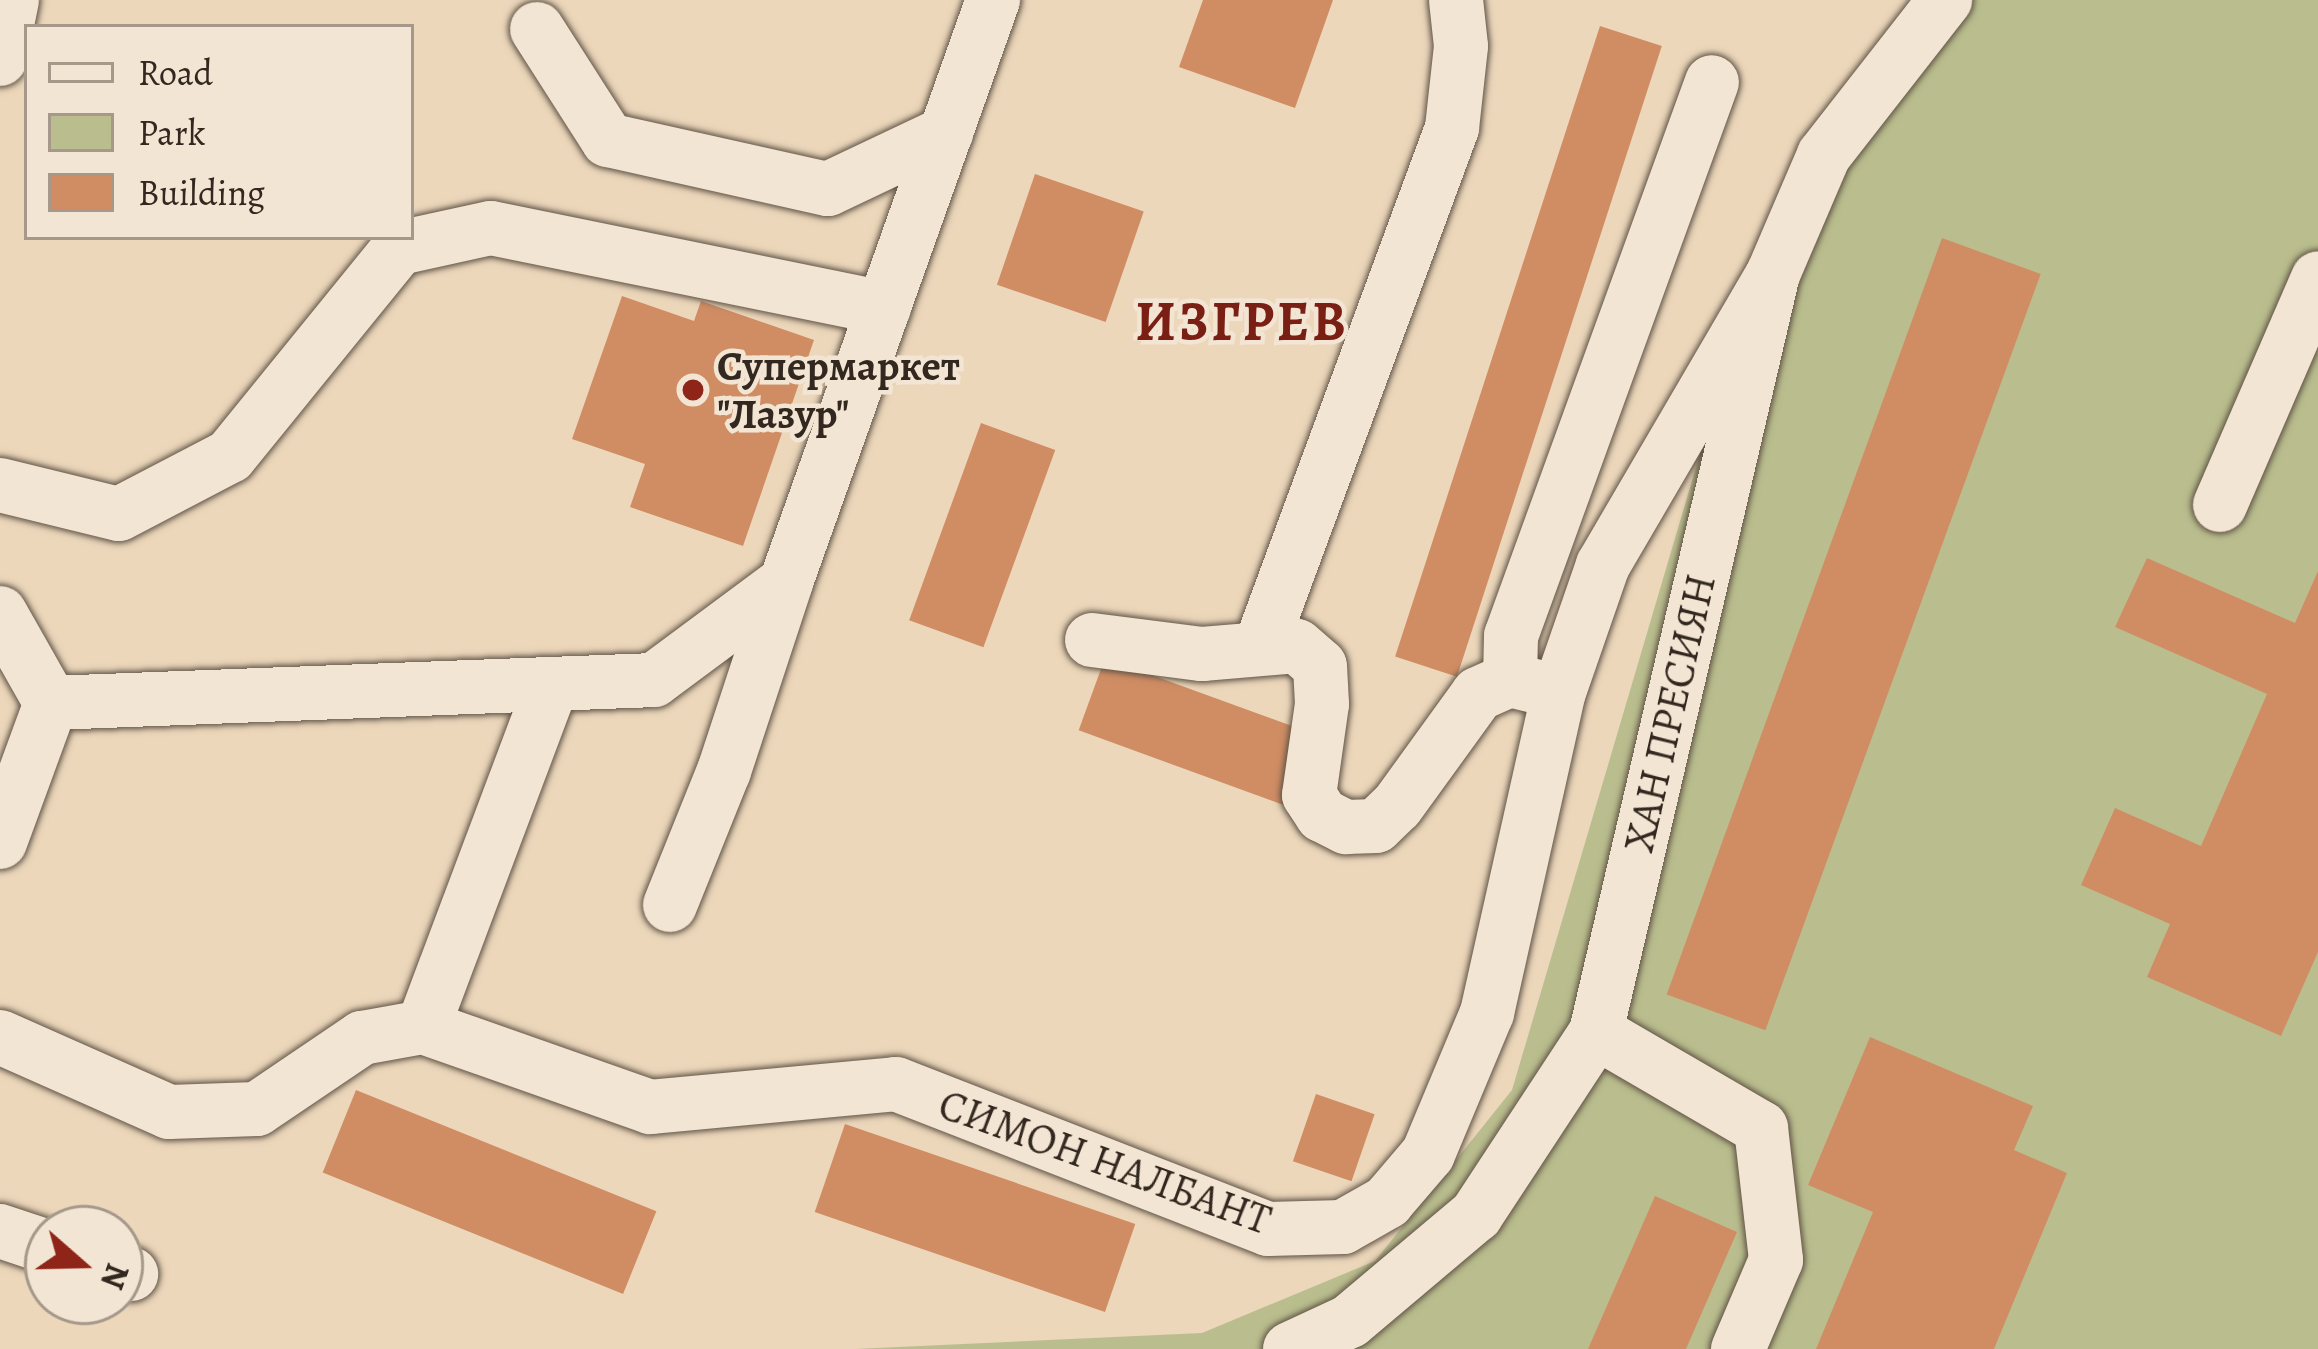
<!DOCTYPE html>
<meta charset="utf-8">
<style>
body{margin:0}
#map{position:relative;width:2318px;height:1349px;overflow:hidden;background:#ecd7bb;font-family:Alegreya,serif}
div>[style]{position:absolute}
.green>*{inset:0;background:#babe8e}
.building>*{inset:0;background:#d08d64;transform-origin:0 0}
.roads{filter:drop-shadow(0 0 3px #605446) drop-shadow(0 0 3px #605446)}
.minor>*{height:54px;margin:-27px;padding:0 27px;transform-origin:27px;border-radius:27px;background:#f3e5d3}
.dots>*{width:33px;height:33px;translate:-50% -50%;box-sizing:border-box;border:6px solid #f3e5d3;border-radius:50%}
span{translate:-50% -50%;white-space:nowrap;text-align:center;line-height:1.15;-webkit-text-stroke:9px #f3e5d3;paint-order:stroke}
.poi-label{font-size:42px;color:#32281f;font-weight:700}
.left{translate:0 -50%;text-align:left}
.street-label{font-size:42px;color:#32281f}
.district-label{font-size:54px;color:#7a1f14;font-weight:700;letter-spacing:3px}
.legend{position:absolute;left:24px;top:24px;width:390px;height:216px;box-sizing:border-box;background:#f3e5d3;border:3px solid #a6998b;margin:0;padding:15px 21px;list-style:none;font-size:36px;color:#32281f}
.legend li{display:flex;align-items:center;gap:24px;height:60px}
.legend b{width:60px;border:3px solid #a6998b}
.north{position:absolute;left:24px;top:1205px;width:120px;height:120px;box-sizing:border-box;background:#f3e5d3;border:3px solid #a6998b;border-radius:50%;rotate:110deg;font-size:33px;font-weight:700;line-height:48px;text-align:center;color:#32281f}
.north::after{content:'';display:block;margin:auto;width:42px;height:54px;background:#8f2418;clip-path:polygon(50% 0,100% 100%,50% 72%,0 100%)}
</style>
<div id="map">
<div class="green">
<i style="clip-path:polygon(1938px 0,2318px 0,2318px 1349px,855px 1349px,1202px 1333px,1375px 1261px,1512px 1090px,1764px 237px)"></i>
</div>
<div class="building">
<i style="clip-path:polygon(1203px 0,1333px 0,1295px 108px,1179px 67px)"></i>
<i style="left:1600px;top:26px;width:65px;height:663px;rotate:18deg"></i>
<i style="left:1035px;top:174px;width:115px;height:117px;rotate:19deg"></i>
<i style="left:1942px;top:238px;width:105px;height:805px;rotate:20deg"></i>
<i style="clip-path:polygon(622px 296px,694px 321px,701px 301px,814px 340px,743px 546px,630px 507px,645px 464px,572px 439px)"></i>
<i style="left:981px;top:423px;width:79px;height:210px;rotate:20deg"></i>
<i style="clip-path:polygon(2147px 558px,2295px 623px,2318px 571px,2318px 952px,2281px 1036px,2147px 977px,2170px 924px,2081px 885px,2115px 808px,2201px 846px,2267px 694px,2115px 627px)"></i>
<i style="left:1105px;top:658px;width:221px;height:77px;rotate:20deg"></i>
<i style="clip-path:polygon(1870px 1037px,2033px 1106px,2014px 1150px,2067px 1173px,1994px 1349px,1816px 1349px,1873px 1212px,1808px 1185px)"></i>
<i style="left:356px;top:1090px;width:324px;height:89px;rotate:22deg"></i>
<i style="left:1316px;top:1094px;width:62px;height:71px;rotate:19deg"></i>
<i style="left:845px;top:1124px;width:307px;height:93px;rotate:19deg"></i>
<i style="clip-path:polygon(1655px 1196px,1737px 1232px,1686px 1349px,1588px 1349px)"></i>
</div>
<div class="roads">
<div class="minor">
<i style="left:537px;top:29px;width:132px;rotate:57.4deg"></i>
<i style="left:608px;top:140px;width:225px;rotate:12.6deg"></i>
<i style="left:828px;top:189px;width:131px;rotate:-25.4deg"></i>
<i style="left:0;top:59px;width:60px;rotate:-78.5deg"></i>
<i style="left:0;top:485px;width:122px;rotate:13.7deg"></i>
<i style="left:119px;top:514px;width:125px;rotate:-27.6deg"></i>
<i style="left:230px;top:456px;width:268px;rotate:-50.9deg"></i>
<i style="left:399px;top:248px;width:94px;rotate:-12.3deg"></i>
<i style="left:491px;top:228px;width:401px;rotate:11.5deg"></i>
<i style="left:2220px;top:505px;width:247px;rotate:-66.6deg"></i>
<i style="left:0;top:613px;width:103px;rotate:60.5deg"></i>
<i style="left:1092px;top:640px;width:111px;rotate:7.3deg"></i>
<i style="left:1202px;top:654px;width:95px;rotate:-4.8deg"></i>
<i style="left:1297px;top:646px;width:30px;rotate:41deg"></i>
<i style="left:1320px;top:666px;width:38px;rotate:87deg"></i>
<i style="left:1322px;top:704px;width:92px;rotate:98.1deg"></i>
<i style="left:1309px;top:795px;width:24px;rotate:57deg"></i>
<i style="left:1322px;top:815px;width:27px;rotate:27deg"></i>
<i style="left:1346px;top:827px;width:30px;rotate:-2deg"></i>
<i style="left:1376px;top:826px;width:29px;rotate:-44deg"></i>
<i style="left:1397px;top:806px;width:138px;rotate:-54.1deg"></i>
<i style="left:1478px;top:694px;width:35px;rotate:-24deg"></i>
<i style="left:1510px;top:680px;width:50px;rotate:13.8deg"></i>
<i style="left:1261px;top:645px;width:551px;rotate:-69.72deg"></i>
<i style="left:1452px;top:128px;width:82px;rotate:-83.7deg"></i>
<i style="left:1461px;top:46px;width:46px;rotate:-96.2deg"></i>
<i style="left:1510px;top:680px;width:44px;rotate:-88.7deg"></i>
<i style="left:1511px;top:636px;width:589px;rotate:-70.06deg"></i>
<i style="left:51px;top:703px;width:603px;rotate:-2.18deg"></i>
<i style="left:654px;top:680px;width:164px;rotate:-36.6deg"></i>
<i style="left:786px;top:582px;width:618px;rotate:-70.42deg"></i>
<i style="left:0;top:842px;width:148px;rotate:-69.9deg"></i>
<i style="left:670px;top:905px;width:144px;rotate:-68.1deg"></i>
<i style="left:724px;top:771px;width:199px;rotate:-71.8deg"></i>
<i style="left:423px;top:1027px;width:366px;rotate:-69.4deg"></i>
<i style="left:1596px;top:1032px;width:191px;rotate:30.2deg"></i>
<i style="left:1761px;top:1128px;width:133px;rotate:83.5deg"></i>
<i style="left:1776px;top:1260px;width:97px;rotate:113.1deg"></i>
<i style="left:0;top:1037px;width:185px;rotate:23.9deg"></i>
<i style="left:169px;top:1112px;width:88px;rotate:-2deg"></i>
<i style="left:257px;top:1109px;width:127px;rotate:-34.1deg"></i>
<i style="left:362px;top:1038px;width:62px;rotate:-10.2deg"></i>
<i style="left:423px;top:1027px;width:241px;rotate:19.4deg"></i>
<i style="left:650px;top:1107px;width:247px;rotate:-5.3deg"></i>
<i style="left:896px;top:1084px;width:399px;rotate:21.3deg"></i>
<i style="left:1268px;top:1229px;width:75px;rotate:-1.5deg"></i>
<i style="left:1343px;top:1227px;width:51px;rotate:-29.6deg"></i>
<i style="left:1387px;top:1202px;width:63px;rotate:-49.5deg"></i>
<i style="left:1428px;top:1154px;width:153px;rotate:-67.3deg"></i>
<i style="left:1487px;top:1013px;width:329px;rotate:-77.4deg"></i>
<i style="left:1559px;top:692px;width:134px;rotate:-70.9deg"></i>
<i style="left:1603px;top:565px;width:337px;rotate:-59.7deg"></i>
<i style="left:0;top:1231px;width:51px;rotate:18.4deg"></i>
<i style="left:120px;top:1270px;width:12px;rotate:20deg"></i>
<i style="left:1290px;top:1349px;width:66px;rotate:-25deg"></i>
<i style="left:1350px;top:1321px;width:165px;rotate:-40.1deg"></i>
<i style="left:1476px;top:1215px;width:219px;rotate:-56.7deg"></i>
<i style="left:1596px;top:1032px;width:778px;rotate:-76.86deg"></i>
<i style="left:1773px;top:274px;width:129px;rotate:-66.8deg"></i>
<i style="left:1824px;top:155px;width:197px;rotate:-52deg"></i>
</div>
</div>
<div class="dots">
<i style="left:693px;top:390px;background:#8f2418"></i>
</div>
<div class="poi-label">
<span class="left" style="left:717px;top:390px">Супермаркет<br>"Лазур"</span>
</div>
<div class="street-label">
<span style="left:1670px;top:713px;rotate:-77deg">ХАН ПРЕСИЯН</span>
<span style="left:1105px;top:1162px;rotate:20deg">СИМОН НАЛБАНТ</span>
</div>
<div class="district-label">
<span style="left:1242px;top:321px">ИЗГРЕВ</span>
</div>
<ul class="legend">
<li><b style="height:15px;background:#f3e5d3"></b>Road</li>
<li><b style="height:33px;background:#babe8e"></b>Park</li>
<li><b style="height:33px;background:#d08d64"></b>Building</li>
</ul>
<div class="north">N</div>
</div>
